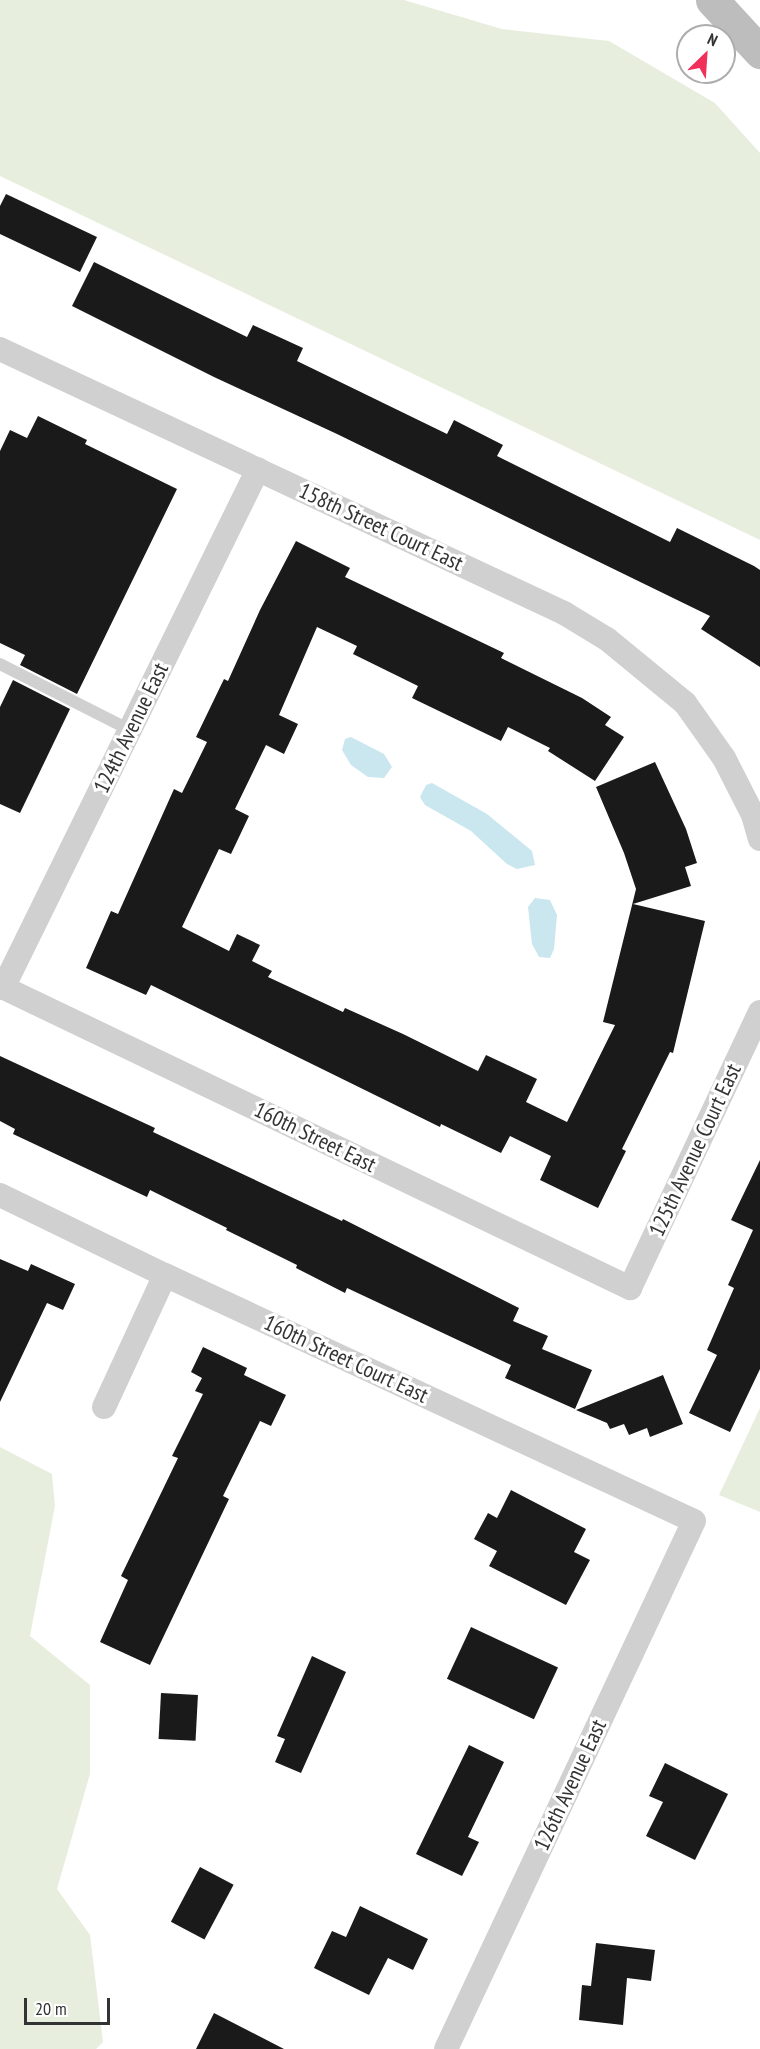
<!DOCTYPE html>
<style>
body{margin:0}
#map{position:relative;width:760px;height:2049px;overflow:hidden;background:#fff;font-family:"PT Sans Narrow",sans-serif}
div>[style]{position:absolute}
.green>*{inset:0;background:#e8eede}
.water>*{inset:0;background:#cae6ee}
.building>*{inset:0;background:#1a1a1a;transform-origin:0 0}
.lane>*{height:12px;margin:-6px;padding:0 6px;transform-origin:6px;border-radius:6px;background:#d0d0d0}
.street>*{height:24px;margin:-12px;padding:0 12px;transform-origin:12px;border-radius:12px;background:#d0d0d0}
.secondary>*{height:33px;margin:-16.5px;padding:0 16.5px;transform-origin:16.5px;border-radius:16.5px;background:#bdbdbd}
span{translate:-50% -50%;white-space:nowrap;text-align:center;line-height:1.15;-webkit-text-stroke:6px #fff;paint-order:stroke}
.street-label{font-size:22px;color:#333}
.north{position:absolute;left:676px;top:24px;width:60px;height:60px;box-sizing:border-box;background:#fff;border:2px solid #adadad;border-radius:50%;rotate:25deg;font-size:16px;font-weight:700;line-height:24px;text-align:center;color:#333}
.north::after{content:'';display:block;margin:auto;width:21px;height:27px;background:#f02f5b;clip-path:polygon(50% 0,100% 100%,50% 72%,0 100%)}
.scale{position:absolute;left:24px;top:1998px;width:86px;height:27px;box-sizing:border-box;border:3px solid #333;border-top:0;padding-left:8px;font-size:18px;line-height:21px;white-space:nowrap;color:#333;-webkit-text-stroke:4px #fff;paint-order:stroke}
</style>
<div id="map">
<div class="green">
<i style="clip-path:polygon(0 0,404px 0,502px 29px,609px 41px,715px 103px,760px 153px,760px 540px,0 176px)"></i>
<i style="clip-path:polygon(760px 1408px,760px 1512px,719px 1495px)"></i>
<i style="clip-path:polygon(0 1447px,52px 1474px,55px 1506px,30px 1636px,90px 1685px,90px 1774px,57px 1889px,90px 1935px,103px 2042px,96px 2049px,0 2049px)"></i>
</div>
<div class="water">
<i style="clip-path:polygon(351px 737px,384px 754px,392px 767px,384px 778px,368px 777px,351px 765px,342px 750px,345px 739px)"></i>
<i style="clip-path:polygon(432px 783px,487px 814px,532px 851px,535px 865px,517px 869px,507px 864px,471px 831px,425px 805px,420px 797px,426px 785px)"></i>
<i style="clip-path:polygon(535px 898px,550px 900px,557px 915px,554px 949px,550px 958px,539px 957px,532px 944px,528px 907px)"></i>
</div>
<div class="building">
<i style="clip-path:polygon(6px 194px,97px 237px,80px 272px,0 234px,0 206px)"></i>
<i style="clip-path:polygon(94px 262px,247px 337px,253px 325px,303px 348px,297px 361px,447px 434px,454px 420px,503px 445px,497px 456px,670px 542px,677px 528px,754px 566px,760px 570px,760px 667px,701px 629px,710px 616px,337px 434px,214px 377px,72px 306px)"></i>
<i style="clip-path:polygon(38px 416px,87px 440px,85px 444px,177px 489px,77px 694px,20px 665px,25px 655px,0 643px,0 451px,10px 430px,27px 438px)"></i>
<i style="clip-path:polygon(296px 541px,350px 568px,345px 577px,504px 653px,501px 658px,582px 698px,611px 717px,605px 725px,624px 737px,595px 781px,548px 751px,550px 748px,508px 727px,501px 741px,412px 698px,418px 686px,353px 654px,357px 646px,317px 627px,279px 715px,298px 724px,284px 754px,266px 745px,235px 809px,249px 816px,231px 854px,219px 849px,182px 927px,229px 951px,237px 934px,260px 945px,252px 961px,272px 971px,268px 977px,343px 1012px,345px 1008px,403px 1034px,478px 1071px,486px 1055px,537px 1079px,526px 1102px,567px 1122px,615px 1025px,603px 1022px,636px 889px,624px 853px,596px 787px,655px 762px,686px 829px,697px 863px,685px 867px,691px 886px,633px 904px,705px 921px,673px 1053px,670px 1052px,622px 1149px,626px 1151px,598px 1208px,540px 1180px,551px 1156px,510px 1136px,501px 1153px,441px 1124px,440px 1127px,151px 985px,146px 995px,86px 968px,111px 911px,118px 914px,174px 789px,182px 793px,207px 742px,196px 737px,224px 679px,228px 681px,260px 610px)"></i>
<i style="clip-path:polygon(13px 680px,70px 709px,20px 813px,0 804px,0 707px)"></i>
<i style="clip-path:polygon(0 1056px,155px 1128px,153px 1132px,251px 1178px,342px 1221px,343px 1219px,519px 1308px,513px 1321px,548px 1336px,542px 1349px,592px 1370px,575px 1409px,505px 1378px,511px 1365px,347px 1288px,345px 1293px,296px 1268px,297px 1265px,226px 1230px,227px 1228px,150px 1190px,147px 1197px,13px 1134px,15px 1129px,0 1121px)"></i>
<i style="clip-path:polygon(760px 1160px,760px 1369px,730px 1432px,689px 1413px,717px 1355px,707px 1350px,734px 1288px,728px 1285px,753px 1230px,731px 1220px)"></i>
<i style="clip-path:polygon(0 1259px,28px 1271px,31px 1264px,75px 1284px,63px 1310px,47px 1303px,0 1402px)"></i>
<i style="clip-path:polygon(203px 1347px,247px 1368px,244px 1375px,286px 1395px,271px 1426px,260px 1421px,223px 1496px,229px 1499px,150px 1665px,100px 1642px,128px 1580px,121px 1576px,178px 1458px,172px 1456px,203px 1394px,195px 1391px,202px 1378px,191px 1372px)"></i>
<i style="clip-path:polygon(663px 1375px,683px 1424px,650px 1437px,647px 1428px,629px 1435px,624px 1424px,610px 1429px,607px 1423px,576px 1410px)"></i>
<i style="clip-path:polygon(511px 1490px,586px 1529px,574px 1552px,590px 1560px,566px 1605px,489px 1566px,497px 1551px,474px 1539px,488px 1513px,497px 1518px)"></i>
<i style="left:471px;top:1627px;width:96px;height:57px;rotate:25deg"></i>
<i style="clip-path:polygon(312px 1656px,346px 1672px,301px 1773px,275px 1762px,285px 1739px,277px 1736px)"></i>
<i style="left:161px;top:1693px;width:37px;height:46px;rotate:3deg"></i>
<i style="clip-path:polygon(469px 1745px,504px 1762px,468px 1837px,479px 1842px,462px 1876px,416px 1854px)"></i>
<i style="clip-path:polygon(665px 1763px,728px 1794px,695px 1860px,646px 1836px,663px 1802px,649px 1796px)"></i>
<i style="left:200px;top:1867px;width:38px;height:62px;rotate:28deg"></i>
<i style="clip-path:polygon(360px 1906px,428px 1939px,413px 1970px,388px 1958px,369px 1995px,314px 1968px,332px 1931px,346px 1937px)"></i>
<i style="clip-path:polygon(596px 1943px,655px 1950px,651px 1981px,627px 1978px,623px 2025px,579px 2020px,582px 1985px,591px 1986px)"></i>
<i style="clip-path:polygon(214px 2013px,284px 2049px,196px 2049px)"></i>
</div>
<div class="lane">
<i style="left:0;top:664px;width:146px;rotate:26.9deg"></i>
</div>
<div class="street">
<i style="left:0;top:349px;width:623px;rotate:25.08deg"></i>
<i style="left:564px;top:613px;width:50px;rotate:31.2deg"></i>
<i style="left:607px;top:639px;width:101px;rotate:39.4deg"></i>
<i style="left:685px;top:703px;width:67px;rotate:54.7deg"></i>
<i style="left:724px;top:758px;width:64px;rotate:63deg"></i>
<i style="left:753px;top:815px;width:25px;rotate:74deg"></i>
<i style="left:0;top:986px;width:699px;rotate:25.61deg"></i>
<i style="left:630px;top:1288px;width:305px;rotate:-64.8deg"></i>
<i style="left:3px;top:988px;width:578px;rotate:-63.83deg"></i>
<i style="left:0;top:1195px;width:183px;rotate:25.9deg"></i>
<i style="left:165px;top:1275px;width:583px;rotate:24.94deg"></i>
<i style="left:694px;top:1521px;width:583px;rotate:115.16deg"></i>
<i style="left:104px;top:1407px;width:145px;rotate:-65.2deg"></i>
</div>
<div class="secondary">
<i style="left:712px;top:0;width:71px;rotate:47.3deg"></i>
</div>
<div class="street-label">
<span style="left:381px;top:527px;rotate:25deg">158th Street Court East</span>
<span style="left:131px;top:728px;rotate:-64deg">124th Avenue East</span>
<span style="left:315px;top:1137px;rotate:26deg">160th Street East</span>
<span style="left:695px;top:1150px;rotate:-65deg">125th Avenue Court East</span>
<span style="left:346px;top:1359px;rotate:25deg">160th Street Court East</span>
<span style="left:570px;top:1785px;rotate:-65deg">126th Avenue East</span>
</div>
<div class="north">N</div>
<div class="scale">20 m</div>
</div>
